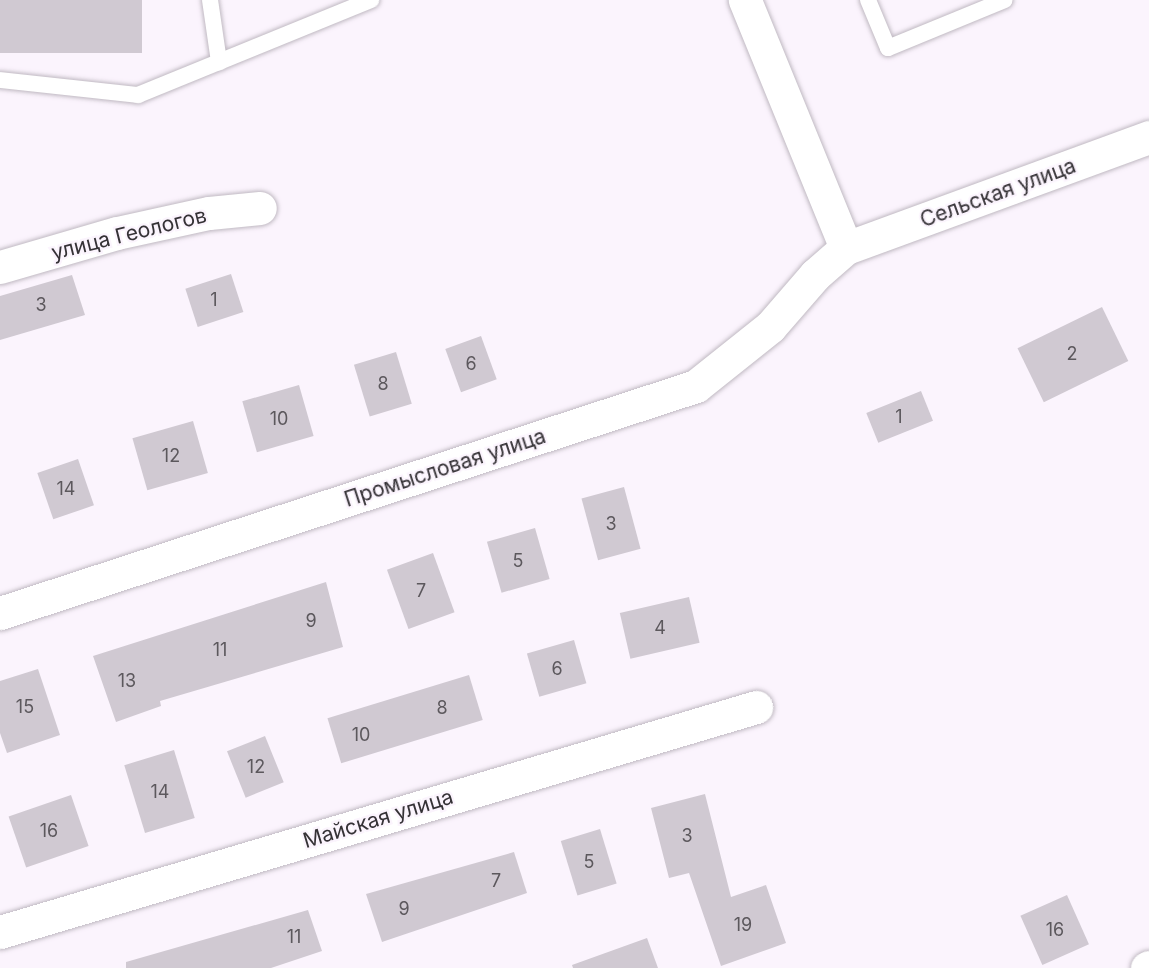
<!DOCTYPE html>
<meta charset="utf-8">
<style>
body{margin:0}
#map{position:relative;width:1149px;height:968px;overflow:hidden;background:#fbf4fd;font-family:Inter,sans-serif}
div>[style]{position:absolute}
.building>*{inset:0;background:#d0c9d2;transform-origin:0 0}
.roads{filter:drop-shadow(0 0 2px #c0b9c2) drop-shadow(0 0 2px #c0b9c2)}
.lane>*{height:16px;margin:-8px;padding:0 8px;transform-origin:8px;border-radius:8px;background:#fff}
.street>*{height:33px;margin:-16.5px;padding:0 16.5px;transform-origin:16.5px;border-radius:16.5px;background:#fff}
.secondary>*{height:33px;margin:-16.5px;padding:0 16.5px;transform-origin:16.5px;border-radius:16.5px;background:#fff}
span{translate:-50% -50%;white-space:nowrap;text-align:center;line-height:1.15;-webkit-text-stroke:4.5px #fbf4fd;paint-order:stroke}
.number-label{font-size:18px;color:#5c585d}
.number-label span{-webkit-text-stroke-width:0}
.street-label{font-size:21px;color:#353236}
</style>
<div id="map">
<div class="building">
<i style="left:0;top:0;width:142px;height:53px"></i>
<i style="left:231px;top:274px;width:40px;height:48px;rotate:72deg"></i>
<i style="clip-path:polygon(72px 275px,85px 315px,0 340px,0 296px)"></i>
<i style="left:1102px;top:307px;width:60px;height:94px;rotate:64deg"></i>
<i style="left:481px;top:336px;width:46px;height:38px;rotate:70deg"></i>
<i style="left:396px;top:352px;width:54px;height:44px;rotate:73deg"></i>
<i style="left:299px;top:385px;width:53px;height:59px;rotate:74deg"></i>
<i style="left:921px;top:391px;width:32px;height:59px;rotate:68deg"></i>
<i style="left:193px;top:421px;width:54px;height:63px;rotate:74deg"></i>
<i style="left:78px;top:459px;width:49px;height:43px;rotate:71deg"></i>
<i style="left:624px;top:487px;width:64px;height:44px;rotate:75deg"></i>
<i style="left:535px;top:528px;width:53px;height:50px;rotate:74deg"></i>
<i style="left:433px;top:553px;width:63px;height:49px;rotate:70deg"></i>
<i style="clip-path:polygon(326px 582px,343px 647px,160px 701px,161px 706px,116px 722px,93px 656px)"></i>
<i style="left:689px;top:597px;width:47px;height:71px;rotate:77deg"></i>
<i style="left:574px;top:640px;width:45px;height:49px;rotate:74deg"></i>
<i style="clip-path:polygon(38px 669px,60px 735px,7px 753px,0 733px,0 681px)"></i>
<i style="left:469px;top:675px;width:47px;height:148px;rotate:73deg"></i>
<i style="left:265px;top:736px;width:50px;height:41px;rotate:68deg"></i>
<i style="left:174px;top:750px;width:71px;height:52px;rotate:73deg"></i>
<i style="clip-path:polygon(705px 794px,731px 897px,766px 885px,786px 943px,721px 966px,689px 873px,669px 878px,651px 808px)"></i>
<i style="left:71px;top:795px;width:54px;height:66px;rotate:71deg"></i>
<i style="left:600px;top:829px;width:57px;height:41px;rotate:73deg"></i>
<i style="clip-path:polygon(514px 852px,527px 893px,382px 942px,366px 894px)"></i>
<i style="left:1067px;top:895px;width:54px;height:51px;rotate:66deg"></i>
<i style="clip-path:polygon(308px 910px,322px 951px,271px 968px,126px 968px,126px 962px)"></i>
<i style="clip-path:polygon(647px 938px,658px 968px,573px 968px,572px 965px)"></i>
</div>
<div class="roads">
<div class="lane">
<i style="left:210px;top:0;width:63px;rotate:81.7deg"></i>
<i style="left:868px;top:0;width:52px;rotate:67.4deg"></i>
<i style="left:888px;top:48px;width:126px;rotate:-22.3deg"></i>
<i style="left:0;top:80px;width:139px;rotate:6.2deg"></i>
<i style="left:138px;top:95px;width:252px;rotate:-22.2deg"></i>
</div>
<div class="street">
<i style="left:846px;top:248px;width:323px;rotate:-20.1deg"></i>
<i style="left:0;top:267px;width:122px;rotate:-16.2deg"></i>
<i style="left:117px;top:233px;width:94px;rotate:-12.3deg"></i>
<i style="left:209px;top:213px;width:51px;rotate:-5.6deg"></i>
<i style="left:0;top:932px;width:789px;rotate:-16.57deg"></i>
<i style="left:1147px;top:968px;width:2px;rotate:-27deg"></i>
</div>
<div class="secondary">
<i style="left:0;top:613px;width:732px;rotate:-18.06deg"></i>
<i style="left:696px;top:386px;width:95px;rotate:-38.6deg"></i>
<i style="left:770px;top:327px;width:69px;rotate:-49.1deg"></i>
<i style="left:815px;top:275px;width:41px;rotate:-41.1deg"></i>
<i style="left:846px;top:248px;width:268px;rotate:-112.2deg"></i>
</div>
</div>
<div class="number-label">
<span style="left:214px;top:300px">1</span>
<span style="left:41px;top:305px">3</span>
<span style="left:1072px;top:354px">2</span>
<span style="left:471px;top:364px">6</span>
<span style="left:383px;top:384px">8</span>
<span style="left:899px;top:417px">1</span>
<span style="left:279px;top:419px">10</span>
<span style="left:171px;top:456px">12</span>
<span style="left:66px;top:489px">14</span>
<span style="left:611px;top:524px">3</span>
<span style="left:518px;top:561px">5</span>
<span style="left:421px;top:591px">7</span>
<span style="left:311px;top:621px">9</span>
<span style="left:660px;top:628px">4</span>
<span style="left:220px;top:650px">11</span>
<span style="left:557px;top:669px">6</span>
<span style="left:127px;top:681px">13</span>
<span style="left:25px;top:707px">15</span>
<span style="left:442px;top:708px">8</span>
<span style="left:361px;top:735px">10</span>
<span style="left:256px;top:767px">12</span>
<span style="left:160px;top:792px">14</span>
<span style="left:49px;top:831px">16</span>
<span style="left:687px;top:836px">3</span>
<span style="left:589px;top:862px">5</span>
<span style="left:496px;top:881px">7</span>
<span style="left:404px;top:909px">9</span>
<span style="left:743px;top:925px">19</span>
<span style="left:1055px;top:930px">16</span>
<span style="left:294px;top:937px">11</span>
</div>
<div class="street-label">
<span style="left:998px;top:193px;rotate:-20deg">Сельская улица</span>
<span style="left:129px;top:234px;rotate:-14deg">улица Геологов</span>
<span style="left:445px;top:468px;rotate:-18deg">Промысловая улица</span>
<span style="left:378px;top:819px;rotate:-17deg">Майская улица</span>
</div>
</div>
